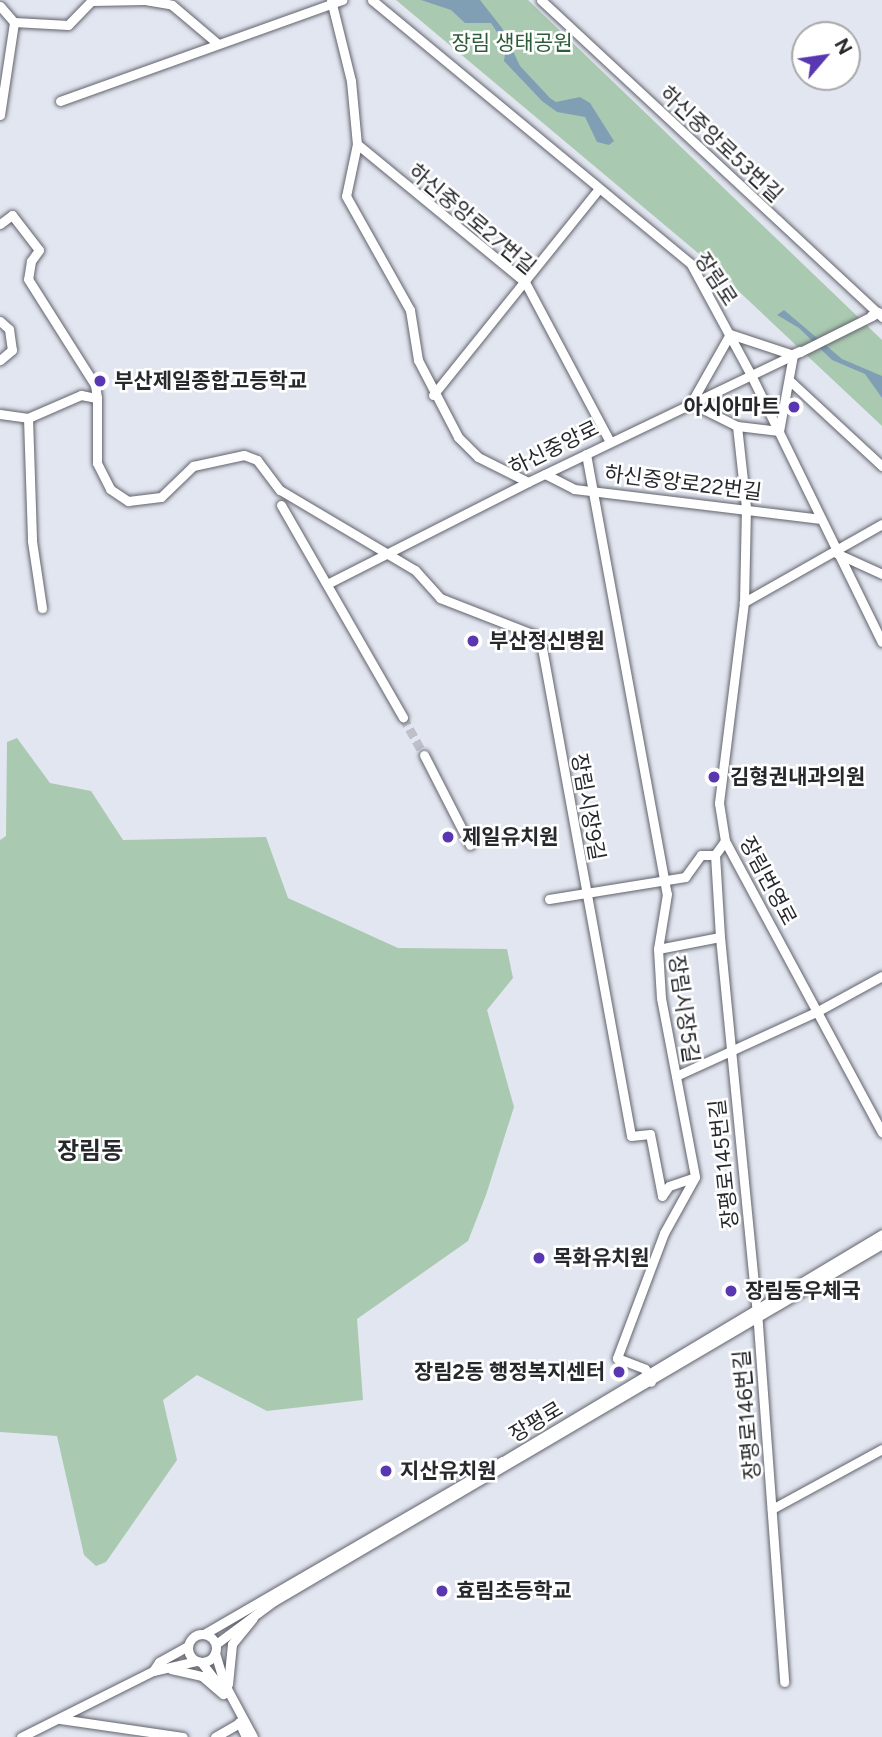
<!DOCTYPE html>
<meta charset="utf-8">
<style>
body{margin:0}
#map{position:relative;width:882px;height:1737px;overflow:hidden;background:#e2e6f0;font-family:Figtree,"Noto Sans KR",sans-serif}
div>[style]{position:absolute}
.green>*{inset:0;background:#aac9b1}
.water>*{inset:0;background:#809fb5}
.minor-tunnel>*{height:9px;margin-top:-4.5px;transform-origin:0;background:repeating-linear-gradient(90deg,#bdc0c9 0 9px,transparent 0 13.5px)}
.roads{filter:drop-shadow(0 0 2px #61636c) drop-shadow(0 0 2px #61636c)}
.minor>*{height:9px;margin:-4.5px;padding:0 4.5px;transform-origin:4.5px;border-radius:4.5px;background:#fff}
.minor>.ring{margin:-4.5px;padding:0;box-sizing:content-box;background:none;border:9px solid #fff;border-radius:50%}
.major>*{height:10px;margin:-5px;padding:0 5px;transform-origin:5px;border-radius:5px;background:#fff}
.dots>*{width:19px;height:19px;translate:-50% -50%;box-sizing:border-box;border:4px solid #fff;border-radius:50%}
span{translate:-50% -50%;white-space:nowrap;text-align:center;line-height:1.15;-webkit-text-stroke:5px #fff;paint-order:stroke}
.park-label{font-size:21px;color:#2c5c3a}
.street-label{font-size:21px;color:#27282c}
.poi-label{font-size:21px;color:#27282c;font-weight:700}
.left{translate:0 -50%;text-align:left}
.right{translate:-100% -50%;text-align:right}
.quarter-label{font-size:24px;color:#27282c;font-weight:700}
.north{position:absolute;left:791px;top:21px;width:70px;height:70px;box-sizing:border-box;background:#fff;border:2px solid #a9a9ab;border-radius:50%;rotate:61deg;font-size:19px;font-weight:700;line-height:28px;text-align:center;color:#27282c}
.north::after{content:'';display:block;margin:auto;width:24px;height:32px;background:#5937b0;clip-path:polygon(50% 0,100% 100%,50% 72%,0 100%)}
</style>
<div id="map">
<div class="green">
<i style="clip-path:polygon(396px 0,528px 0,882px 340px,882px 426px,698px 253px)"></i>
<i style="clip-path:polygon(17px 738px,50px 783px,91px 791px,123px 840px,266px 837px,288px 898px,398px 948px,507px 949px,513px 978px,487px 1010px,514px 1107px,486px 1195px,468px 1241px,357px 1319px,363px 1400px,267px 1411px,197px 1375px,163px 1400px,177px 1460px,106px 1562px,96px 1566px,84px 1555px,57px 1436px,0 1432px,0 840px,6px 836px,7px 742px)"></i>
</div>
<div class="water">
<i style="clip-path:polygon(421px 0,480px 0,502px 28px,520px 66px,550px 98px,556px 102px,580px 97px,590px 103px,614px 141px,609px 145px,597px 142px,585px 117px,557px 112px,542px 101px,504px 61px,506px 46px,491px 23px,465px 23px,451px 10px)"></i>
<i style="clip-path:polygon(784px 310px,842px 359px,882px 376px,882px 398px,865px 374px,832px 360px,799px 328px,777px 315px)"></i>
</div>
<div class="minor-tunnel">
<i style="left:403px;top:717px;width:43px;rotate:61.1deg"></i>
</div>
<div class="roads">
<div class="minor">
<i style="left:331px;top:0;width:83px;rotate:76.1deg"></i>
<i style="left:351px;top:81px;width:63px;rotate:84.6deg"></i>
<i style="left:357px;top:144px;width:53px;rotate:101.9deg"></i>
<i style="left:346px;top:196px;width:131px;rotate:60.7deg"></i>
<i style="left:410px;top:310px;width:51px;rotate:80.9deg"></i>
<i style="left:418px;top:360px;width:87px;rotate:62.5deg"></i>
<i style="left:458px;top:437px;width:28px;rotate:45deg"></i>
<i style="left:478px;top:457px;width:56px;rotate:26.6deg"></i>
<i style="left:372px;top:0;width:414px;rotate:39.6deg"></i>
<i style="left:691px;top:264px;width:126px;rotate:61.6deg"></i>
<i style="left:751px;top:375px;width:297px;rotate:63.9deg"></i>
<i style="left:541px;top:0;width:466px;rotate:42.9deg"></i>
<i style="left:0;top:6px;width:21px;rotate:49deg"></i>
<i style="left:14px;top:22px;width:54px;rotate:3.2deg"></i>
<i style="left:68px;top:25px;width:33px;rotate:-46deg"></i>
<i style="left:91px;top:1px;width:54px;rotate:-1.1deg"></i>
<i style="left:145px;top:0;width:27px;rotate:10deg"></i>
<i style="left:172px;top:5px;width:59px;rotate:40.2deg"></i>
<i style="left:60px;top:101px;width:300px;rotate:-19.7deg"></i>
<i style="left:0;top:115px;width:94px;rotate:-81.4deg"></i>
<i style="left:357px;top:144px;width:217px;rotate:39.4deg"></i>
<i style="left:525px;top:282px;width:181px;rotate:62deg"></i>
<i style="left:0;top:224px;width:15px;rotate:-37deg"></i>
<i style="left:12px;top:215px;width:44px;rotate:52.4deg"></i>
<i style="left:39px;top:250px;width:14px;rotate:126deg"></i>
<i style="left:31px;top:261px;width:18px;rotate:99deg"></i>
<i style="left:28px;top:279px;width:125px;rotate:57.7deg"></i>
<i style="left:95px;top:385px;width:13px;rotate:81deg"></i>
<i style="left:0;top:321px;width:12px;rotate:42deg"></i>
<i style="left:9px;top:329px;width:21px;rotate:82deg"></i>
<i style="left:12px;top:350px;width:16px;rotate:140deg"></i>
<i style="left:730px;top:334px;width:66px;rotate:18.4deg"></i>
<i style="left:793px;top:355px;width:77px;rotate:100.4deg"></i>
<i style="left:779px;top:431px;width:42px;rotate:-173.2deg"></i>
<i style="left:737px;top:426px;width:51px;rotate:-153.4deg"></i>
<i style="left:691px;top:403px;width:79px;rotate:-60.5deg"></i>
<i style="left:800px;top:352px;width:80px;rotate:-26.6deg"></i>
<i style="left:789px;top:380px;width:127px;rotate:42.8deg"></i>
<i style="left:433px;top:395px;width:263px;rotate:-51.2deg"></i>
<i style="left:0;top:414px;width:28px;rotate:8deg"></i>
<i style="left:28px;top:418px;width:58px;rotate:-23.5deg"></i>
<i style="left:81px;top:395px;width:16px;rotate:11deg"></i>
<i style="left:97px;top:398px;width:65px;rotate:90deg"></i>
<i style="left:97px;top:463px;width:29px;rotate:63deg"></i>
<i style="left:110px;top:489px;width:22px;rotate:34deg"></i>
<i style="left:128px;top:501px;width:33px;rotate:-7deg"></i>
<i style="left:161px;top:497px;width:45px;rotate:-44.1deg"></i>
<i style="left:193px;top:466px;width:52px;rotate:-12.2deg"></i>
<i style="left:244px;top:455px;width:14px;rotate:21deg"></i>
<i style="left:257px;top:460px;width:38px;rotate:53deg"></i>
<i style="left:280px;top:490px;width:157px;rotate:30.7deg"></i>
<i style="left:415px;top:570px;width:38px;rotate:48deg"></i>
<i style="left:440px;top:598px;width:107px;rotate:21.3deg"></i>
<i style="left:540px;top:637px;width:507px;rotate:79.66deg"></i>
<i style="left:631px;top:1136px;width:19px;rotate:-6deg"></i>
<i style="left:650px;top:1134px;width:63px;rotate:79deg"></i>
<i style="left:28px;top:418px;width:123px;rotate:88.1deg"></i>
<i style="left:32px;top:541px;width:68px;rotate:81.5deg"></i>
<i style="left:737px;top:426px;width:81px;rotate:83.7deg"></i>
<i style="left:746px;top:507px;width:95px;rotate:91.2deg"></i>
<i style="left:586px;top:454px;width:447px;rotate:79.6deg"></i>
<i style="left:667px;top:894px;width:56px;rotate:99.3deg"></i>
<i style="left:658px;top:949px;width:49px;rotate:86.5deg"></i>
<i style="left:661px;top:998px;width:182px;rotate:79.2deg"></i>
<i style="left:695px;top:1177px;width:64px;rotate:119deg"></i>
<i style="left:664px;top:1233px;width:134px;rotate:110.6deg"></i>
<i style="left:617px;top:1358px;width:30px;rotate:21deg"></i>
<i style="left:645px;top:1369px;width:14px;rotate:65deg"></i>
<i style="left:545px;top:474px;width:33px;rotate:27deg"></i>
<i style="left:574px;top:489px;width:249px;rotate:6.9deg"></i>
<i style="left:281px;top:505px;width:245px;rotate:60.1deg"></i>
<i style="left:882px;top:524px;width:159px;rotate:150.5deg"></i>
<i style="left:744px;top:602px;width:203px;rotate:97.1deg"></i>
<i style="left:719px;top:803px;width:38px;rotate:81deg"></i>
<i style="left:725px;top:841px;width:331px;rotate:61.7deg"></i>
<i style="left:836px;top:553px;width:51px;rotate:24.5deg"></i>
<i style="left:327px;top:584px;width:225px;rotate:-26.9deg"></i>
<i style="left:528px;top:482px;width:294px;rotate:-25.6deg"></i>
<i style="left:424px;top:755px;width:101px;rotate:62.9deg"></i>
<i style="left:725px;top:841px;width:17px;rotate:126deg"></i>
<i style="left:715px;top:855px;width:82px;rotate:86.5deg"></i>
<i style="left:720px;top:937px;width:376px;rotate:84.4deg"></i>
<i style="left:757px;top:1311px;width:372px;rotate:85.8deg"></i>
<i style="left:549px;top:899px;width:138px;rotate:-9.2deg"></i>
<i style="left:685px;top:877px;width:27px;rotate:-54deg"></i>
<i style="left:701px;top:855px;width:14px"></i>
<i style="left:658px;top:949px;width:63px;rotate:-11deg"></i>
<i style="left:676px;top:1076px;width:156px;rotate:-24.6deg"></i>
<i style="left:818px;top:1011px;width:73px;rotate:-28.7deg"></i>
<i style="left:662px;top:1196px;width:12px;rotate:-55deg"></i>
<i style="left:669px;top:1186px;width:24px;rotate:-19deg"></i>
<i style="left:772px;top:1509px;width:125px;rotate:-28.6deg"></i>
<i class="ring" style="left:188px;top:1634px;width:19px;height:19px"></i>
<i style="left:204px;top:1634px;width:345px;rotate:-30.1deg"></i>
<i style="left:503px;top:1461px;width:442px;rotate:-30.9deg"></i>
<i style="left:216px;top:1644px;width:72px;rotate:-36.6deg"></i>
<i style="left:274px;top:1601px;width:705px;rotate:-30.42deg"></i>
<i style="left:215px;top:1653px;width:34px;rotate:73deg"></i>
<i style="left:225px;top:1685px;width:59px;rotate:61.7deg"></i>
<i style="left:201px;top:1662px;width:33px;rotate:52deg"></i>
<i style="left:171px;top:1669px;width:32px;rotate:13deg"></i>
<i style="left:202px;top:1676px;width:28px;rotate:41deg"></i>
<i style="left:153px;top:1671px;width:11px;rotate:-56deg"></i>
<i style="left:159px;top:1662px;width:33px;rotate:-29deg"></i>
<i style="left:228px;top:1684px;width:40px;rotate:-84.3deg"></i>
<i style="left:232px;top:1644px;width:33px;rotate:-51deg"></i>
<i style="left:60px;top:1719px;width:124px;rotate:8.3deg"></i>
<i style="left:239px;top:1722px;width:17px;rotate:65deg"></i>
<i style="left:21px;top:1737px;width:148px;rotate:-26.6deg"></i>
<i style="left:153px;top:1671px;width:44px;rotate:-13.1deg"></i>
<i style="left:215px;top:1737px;width:28px;rotate:-30deg"></i>
</div>
<div class="major">
<i style="left:872px;top:316px;width:7px;rotate:-27deg"></i>
<i style="left:793px;top:355px;width:8px;rotate:-23deg"></i>
</div>
</div>
<div class="dots">
<i style="left:100px;top:381px;background:#5937b0"></i>
<i style="left:794px;top:407px;background:#5937b0"></i>
<i style="left:473px;top:641px;background:#5937b0"></i>
<i style="left:714px;top:777px;background:#5937b0"></i>
<i style="left:448px;top:837px;background:#5937b0"></i>
<i style="left:539px;top:1258px;background:#5937b0"></i>
<i style="left:731px;top:1291px;background:#5937b0"></i>
<i style="left:619px;top:1372px;background:#5937b0"></i>
<i style="left:386px;top:1471px;background:#5937b0"></i>
<i style="left:442px;top:1591px;background:#5937b0"></i>
</div>
<div class="park-label">
<span style="left:512px;top:43px">장림 생태공원</span>
</div>
<div class="street-label">
<span style="left:721px;top:144px;rotate:43deg">하신중앙로53번길</span>
<span style="left:472px;top:219px;rotate:40deg">하신중앙로27번길</span>
<span style="left:716px;top:279px;rotate:57deg">장림로</span>
<span style="left:554px;top:448px;rotate:-26deg">하신중앙로</span>
<span style="left:683px;top:483px;rotate:7deg">하신중앙로22번길</span>
<span style="left:588px;top:807px;rotate:80deg">장림시장9길</span>
<span style="left:768px;top:881px;rotate:62deg">장림번영로</span>
<span style="left:684px;top:1009px;rotate:82deg">장림시장5길</span>
<span style="left:724px;top:1164px;rotate:-96deg">장평로145번길</span>
<span style="left:747px;top:1415px;rotate:-95deg">장평로146번길</span>
<span style="left:536px;top:1422px;rotate:-31deg">장평로</span>
</div>
<div class="poi-label">
<span class="left" style="left:114px;top:381px">부산제일종합고등학교</span>
<span class="right" style="left:780px;top:407px">아시아마트</span>
<span class="left" style="left:489px;top:641px">부산정신병원</span>
<span class="left" style="left:730px;top:777px">김형권내과의원</span>
<span class="left" style="left:462px;top:837px">제일유치원</span>
<span class="left" style="left:553px;top:1258px">목화유치원</span>
<span class="left" style="left:745px;top:1291px">장림동우체국</span>
<span class="right" style="left:605px;top:1372px">장림2동 행정복지센터</span>
<span class="left" style="left:400px;top:1471px">지산유치원</span>
<span class="left" style="left:456px;top:1591px">효림초등학교</span>
</div>
<div class="quarter-label">
<span style="left:90px;top:1151px">장림동</span>
</div>
<div class="north">N</div>
</div>
